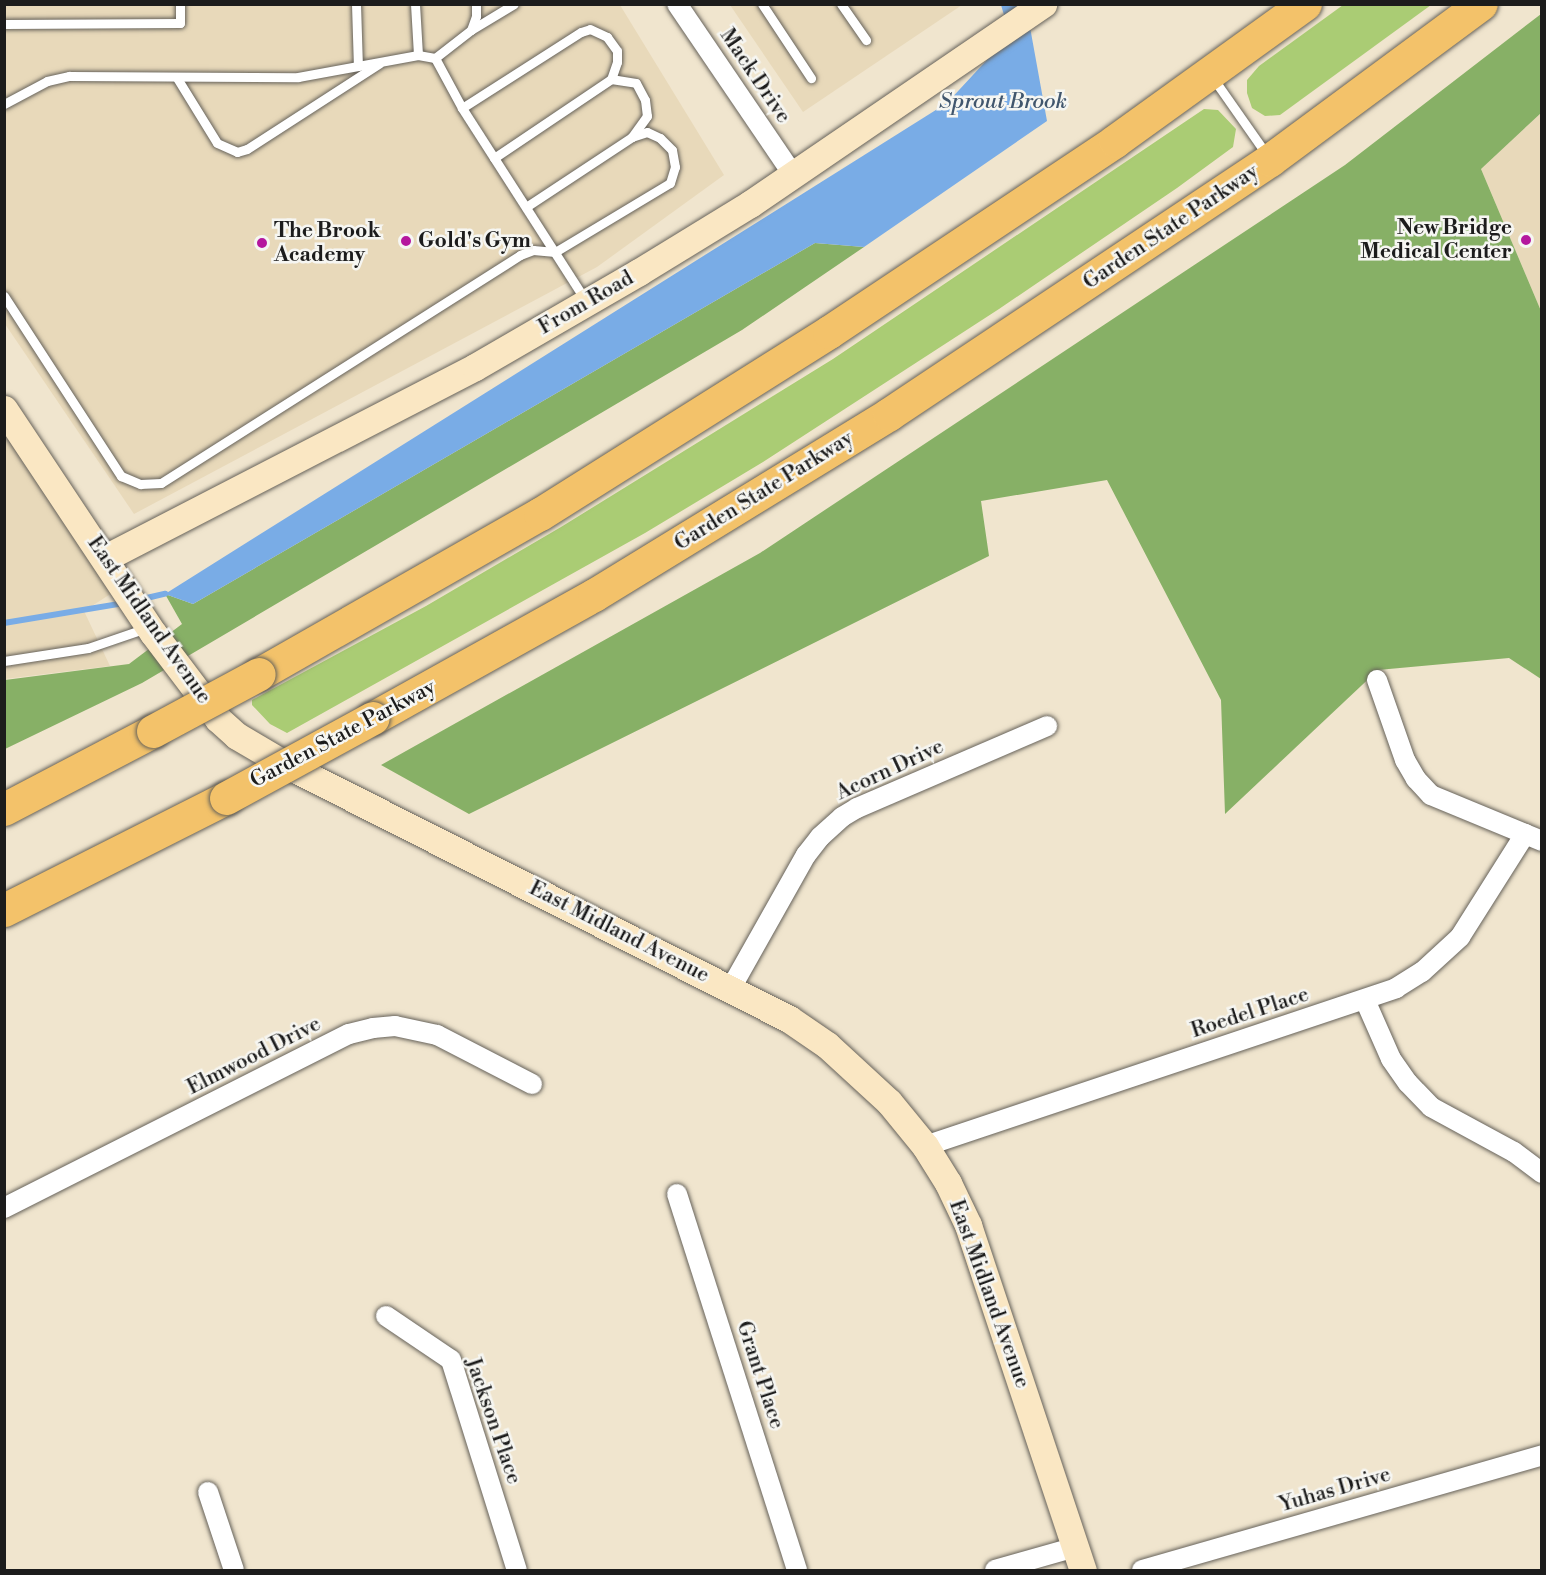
<!DOCTYPE html>
<style>
body{margin:0}
#map{position:relative;width:1546px;height:1575px;overflow:hidden;background:#f0e5ce;font-family:"Libre Bodoni",serif}
div>[style]{position:absolute}
.built>*{inset:0;background:#e8d9ba}
.green>*{inset:0;background:#aacc74}
.forest>*{inset:0;background:#87b066}
.water>*{inset:0;background:#79ace6}
.stream>*{height:6px;margin:-3px;padding:0 3px;transform-origin:3px;border-radius:3px;background:#79ace6}
.roads{filter:drop-shadow(0 0 2px #66625a) drop-shadow(0 0 2px #66625a)}
.lane>*{height:9px;margin:-4.5px;padding:0 4.5px;transform-origin:4.5px;border-radius:4.5px;background:#fff}
.street>*{height:20px;margin:-10px;padding:0 10px;transform-origin:10px;border-radius:10px;background:#fff}
.secondary>*{height:27px;margin:-13.5px;padding:0 13.5px;transform-origin:13.5px;border-radius:13.5px;background:#fae7c3}
.highway>*{height:33px;margin:-16.5px;padding:0 16.5px;transform-origin:16.5px;border-radius:16.5px;background:#f3c26a}
.bridges{filter:drop-shadow(0 0 2px #66625a) drop-shadow(0 0 2px #66625a)}
.highway-bridge>*{height:33px;margin:-16.5px;padding:0 16.5px;transform-origin:16.5px;border-radius:16.5px;background:#f3c26a}
.dots>*{width:16px;height:16px;translate:-50% -50%;box-sizing:border-box;border:3px solid #f6f6f2;border-radius:50%}
span{translate:-50% -50%;white-space:nowrap;text-align:center;line-height:1.15;-webkit-text-stroke:5px #f6f6f2;paint-order:stroke}
.street-label{font-size:21px;color:#1c1c1c}
.poi-label{font-size:21px;color:#1c1c1c;font-weight:700}
.right{translate:-100% -50%;text-align:right}
.left{translate:0 -50%;text-align:left}
.water-label{font-size:22px;color:#41566d;font-style:italic}
.frame{position:absolute;inset:0;border:6px solid #1c1c1c;pointer-events:none}
</style>
<div id="map">
<div class="built">
<i style="clip-path:polygon(4px 5px,620px 5px,724px 175px,597px 267px,134px 514px,5px 324px)"></i>
<i style="clip-path:polygon(730px 5px,962px 5px,803px 112px)"></i>
<i style="clip-path:polygon(1541px 113px,1541px 311px,1481px 169px)"></i>
<i style="clip-path:polygon(4px 409px,123px 586px,84px 611px,110px 666px,5px 679px)"></i>
</div>
<div class="green">
<i style="clip-path:polygon(1343px 5px,1431px 5px,1280px 115px,1265px 116px,1252px 108px,1247px 93px,1247px 80px,1259px 66px)"></i>
<i style="clip-path:polygon(1204px 109px,1218px 110px,1236px 129px,1233px 147px,1177px 188px,999px 309px,763px 462px,645px 533px,287px 733px,270px 724px,252px 705px,252px 700px,426px 606px,561px 527px,833px 359px)"></i>
</div>
<div class="forest">
<i style="clip-path:polygon(1541px 14px,1541px 113px,1481px 169px,1541px 311px,1541px 679px,1509px 658px,1378px 670px,1225px 814px,1221px 700px,1107px 480px,981px 501px,989px 556px,469px 814px,381px 765px,760px 553px,1345px 165px)"></i>
<i style="clip-path:polygon(815px 243px,864px 247px,742px 330px,142px 683px,5px 749px,5px 680px,129px 664px,182px 624px,165px 594px,193px 604px)"></i>
</div>
<div class="water">
<i style="clip-path:polygon(1001px 5px,1026px 5px,1047px 121px,864px 247px,815px 243px,193px 604px,165px 594px,947px 103px,1010px 35px)"></i>
</div>
<div class="stream">
<i style="left:138px;top:600px;width:28px;rotate:-13deg"></i>
<i style="left:4px;top:623px;width:123px;rotate:-9.4deg"></i>
</div>
<div class="roads">
<div class="lane">
<i style="left:356px;top:4px;width:62px;rotate:88.2deg"></i>
<i style="left:415px;top:4px;width:51px;rotate:86.6deg"></i>
<i style="left:762px;top:4px;width:89px;rotate:56.5deg"></i>
<i style="left:841px;top:4px;width:44px;rotate:55.2deg"></i>
<i style="left:4px;top:24px;width:176px;rotate:-0.3deg"></i>
<i style="left:180px;top:23px;width:19px;rotate:-90deg"></i>
<i style="left:471px;top:30px;width:50px;rotate:-31.2deg"></i>
<i style="left:435px;top:58px;width:57px;rotate:61.6deg"></i>
<i style="left:462px;top:108px;width:229px;rotate:57.3deg"></i>
<i style="left:177px;top:78px;width:76px;rotate:58.4deg"></i>
<i style="left:217px;top:143px;width:22px;rotate:24deg"></i>
<i style="left:237px;top:152px;width:10px;rotate:-17deg"></i>
<i style="left:247px;top:149px;width:158px;rotate:-32.9deg"></i>
<i style="left:1213px;top:78px;width:94px;rotate:55deg"></i>
<i style="left:4px;top:104px;width:49px;rotate:-28.1deg"></i>
<i style="left:47px;top:81px;width:23px;rotate:-13deg"></i>
<i style="left:69px;top:76px;width:229px;rotate:0.3deg"></i>
<i style="left:298px;top:77px;width:122px;rotate:-10.4deg"></i>
<i style="left:418px;top:55px;width:17px;rotate:10deg"></i>
<i style="left:435px;top:58px;width:46px;rotate:-37.9deg"></i>
<i style="left:471px;top:30px;width:15px;rotate:-70deg"></i>
<i style="left:476px;top:16px;width:12px;rotate:-90deg"></i>
<i style="left:462px;top:108px;width:141px;rotate:-32.6deg"></i>
<i style="left:581px;top:32px;width:9px;rotate:-18deg"></i>
<i style="left:590px;top:29px;width:19px;rotate:25deg"></i>
<i style="left:607px;top:37px;width:17px;rotate:54deg"></i>
<i style="left:617px;top:51px;width:11px;rotate:90deg"></i>
<i style="left:617px;top:62px;width:18px;rotate:109deg"></i>
<i style="left:494px;top:158px;width:141px;rotate:-34deg"></i>
<i style="left:611px;top:79px;width:25px;rotate:9deg"></i>
<i style="left:636px;top:83px;width:19px;rotate:62deg"></i>
<i style="left:645px;top:100px;width:16px;rotate:83deg"></i>
<i style="left:647px;top:116px;width:26px;rotate:126deg"></i>
<i style="left:4px;top:296px;width:215px;rotate:57deg"></i>
<i style="left:121px;top:476px;width:21px;rotate:23deg"></i>
<i style="left:140px;top:484px;width:21px;rotate:-3deg"></i>
<i style="left:161px;top:483px;width:425px;rotate:-32.4deg"></i>
<i style="left:520px;top:255px;width:14px;rotate:-21deg"></i>
<i style="left:533px;top:250px;width:22px;rotate:5deg"></i>
<i style="left:555px;top:252px;width:134px;rotate:-31deg"></i>
<i style="left:670px;top:183px;width:17px;rotate:-73deg"></i>
<i style="left:675px;top:167px;width:17px;rotate:-100deg"></i>
<i style="left:672px;top:150px;width:17px;rotate:-135deg"></i>
<i style="left:660px;top:138px;width:14px;rotate:-155deg"></i>
<i style="left:647px;top:132px;width:16px;rotate:162deg"></i>
<i style="left:632px;top:137px;width:127px;rotate:146.6deg"></i>
<i style="left:4px;top:661px;width:85px;rotate:-8.8deg"></i>
<i style="left:88px;top:648px;width:61px;rotate:-19deg"></i>
</div>
<div class="street">
<i style="left:677px;top:4px;width:207px;rotate:55.8deg"></i>
<i style="left:1377px;top:680px;width:85px;rotate:70.7deg"></i>
<i style="left:1405px;top:760px;width:22px;rotate:60deg"></i>
<i style="left:1416px;top:779px;width:22px;rotate:47deg"></i>
<i style="left:1431px;top:795px;width:120px;rotate:22.5deg"></i>
<i style="left:731px;top:988px;width:153px;rotate:-60.6deg"></i>
<i style="left:806px;top:855px;width:23px;rotate:-52deg"></i>
<i style="left:820px;top:837px;width:30px;rotate:-42deg"></i>
<i style="left:842px;top:817px;width:17px;rotate:-31deg"></i>
<i style="left:857px;top:808px;width:207px;rotate:-23.3deg"></i>
<i style="left:1365px;top:1000px;width:64px;rotate:66.2deg"></i>
<i style="left:1391px;top:1059px;width:29px;rotate:55deg"></i>
<i style="left:1408px;top:1083px;width:33px;rotate:46deg"></i>
<i style="left:1431px;top:1107px;width:94px;rotate:28.5deg"></i>
<i style="left:1514px;top:1152px;width:35px;rotate:37deg"></i>
<i style="left:925px;top:1146px;width:497px;rotate:-18.5deg"></i>
<i style="left:1396px;top:988px;width:31px;rotate:-32deg"></i>
<i style="left:1422px;top:972px;width:52px;rotate:-42.6deg"></i>
<i style="left:1460px;top:937px;width:122px;rotate:-57.7deg"></i>
<i style="left:677px;top:1194px;width:395px;rotate:72.3deg"></i>
<i style="left:4px;top:1208px;width:386px;rotate:-26.8deg"></i>
<i style="left:349px;top:1034px;width:25px;rotate:-14deg"></i>
<i style="left:373px;top:1028px;width:22px;rotate:-5deg"></i>
<i style="left:395px;top:1026px;width:43px;rotate:12.1deg"></i>
<i style="left:437px;top:1035px;width:107px;rotate:27.3deg"></i>
<i style="left:386px;top:1316px;width:78px;rotate:34.1deg"></i>
<i style="left:451px;top:1360px;width:220px;rotate:72.6deg"></i>
<i style="left:208px;top:1492px;width:82px;rotate:71.6deg"></i>
<i style="left:995px;top:1570px;width:84px;rotate:-15.9deg"></i>
<i style="left:1142px;top:1570px;width:416px;rotate:-16deg"></i>
</div>
<div class="secondary">
<i style="left:4px;top:409px;width:269px;rotate:56.4deg"></i>
<i style="left:153px;top:633px;width:108px;rotate:52.9deg"></i>
<i style="left:218px;top:719px;width:25px;rotate:42deg"></i>
<i style="left:237px;top:736px;width:53px;rotate:30.4deg"></i>
<i style="left:283px;top:763px;width:567px;rotate:26.84deg"></i>
<i style="left:789px;top:1019px;width:46px;rotate:34.4deg"></i>
<i style="left:827px;top:1045px;width:84px;rotate:42.6deg"></i>
<i style="left:889px;top:1102px;width:57px;rotate:50.7deg"></i>
<i style="left:925px;top:1146px;width:44px;rotate:58.1deg"></i>
<i style="left:948px;top:1183px;width:47px;rotate:64.5deg"></i>
<i style="left:968px;top:1225px;width:364px;rotate:71.6deg"></i>
<i style="left:105px;top:558px;width:416px;rotate:-27.3deg"></i>
<i style="left:475px;top:367px;width:190px;rotate:-30.1deg"></i>
<i style="left:639px;top:272px;width:130px;rotate:-31.5deg"></i>
<i style="left:750px;top:204px;width:355px;rotate:-34.3deg"></i>
</div>
<div class="highway">
<i style="left:259px;top:674px;width:323px;rotate:-29.7deg"></i>
<i style="left:540px;top:514px;width:342px;rotate:-32.2deg"></i>
<i style="left:829px;top:332px;width:344px;rotate:-33.7deg"></i>
<i style="left:1115px;top:141px;width:234px;rotate:-35.8deg"></i>
<i style="left:373px;top:718px;width:253px;rotate:-29.1deg"></i>
<i style="left:594px;top:595px;width:346px;rotate:-31.5deg"></i>
<i style="left:889px;top:414px;width:458px;rotate:-33.7deg"></i>
<i style="left:1270px;top:160px;width:262px;rotate:-36.5deg"></i>
<i style="left:4px;top:809px;width:168px;rotate:-27.6deg"></i>
<i style="left:4px;top:910px;width:249px;rotate:-26.8deg"></i>
</div>
</div>
<div class="bridges">
<div class="highway-bridge">
<i style="left:153px;top:731px;width:120px;rotate:-28.3deg"></i>
<i style="left:226px;top:798px;width:167px;rotate:-28.6deg"></i>
</div>
</div>
<div class="dots">
<i style="left:1526px;top:240px;background:#b5179e"></i>
<i style="left:406px;top:241px;background:#b5179e"></i>
<i style="left:262px;top:243px;background:#b5179e"></i>
</div>
<div class="street-label">
<span style="left:755px;top:76px;rotate:56deg">Mack Drive</span>
<span style="left:1171px;top:227px;rotate:-34deg">Garden State Parkway</span>
<span style="left:586px;top:303px;rotate:-30deg">From Road</span>
<span style="left:764px;top:491px;rotate:-32deg">Garden State Parkway</span>
<span style="left:149px;top:620px;rotate:55deg">East Midland Avenue</span>
<span style="left:343px;top:734px;rotate:-28deg">Garden State Parkway</span>
<span style="left:890px;top:770px;rotate:-25deg">Acorn Drive</span>
<span style="left:619px;top:932px;rotate:27deg">East Midland Avenue</span>
<span style="left:1250px;top:1013px;rotate:-18deg">Roedel Place</span>
<span style="left:254px;top:1056px;rotate:-27deg">Elmwood Drive</span>
<span style="left:989px;top:1294px;rotate:70deg">East Midland Avenue</span>
<span style="left:760px;top:1375px;rotate:72deg">Grant Place</span>
<span style="left:493px;top:1421px;rotate:71deg">Jackson Place</span>
<span style="left:1335px;top:1490px;rotate:-16deg">Yuhas Drive</span>
</div>
<div class="poi-label">
<span class="right" style="left:1512px;top:240px">New Bridge<br>Medical Center</span>
<span class="left" style="left:274px;top:243px">The Brook<br>Academy</span>
<span class="left" style="left:418px;top:241px">Gold's Gym</span>
</div>
<div class="water-label">
<span style="left:1003px;top:102px">Sprout Brook</span>
</div>
<div class="frame"></div>
</div>
